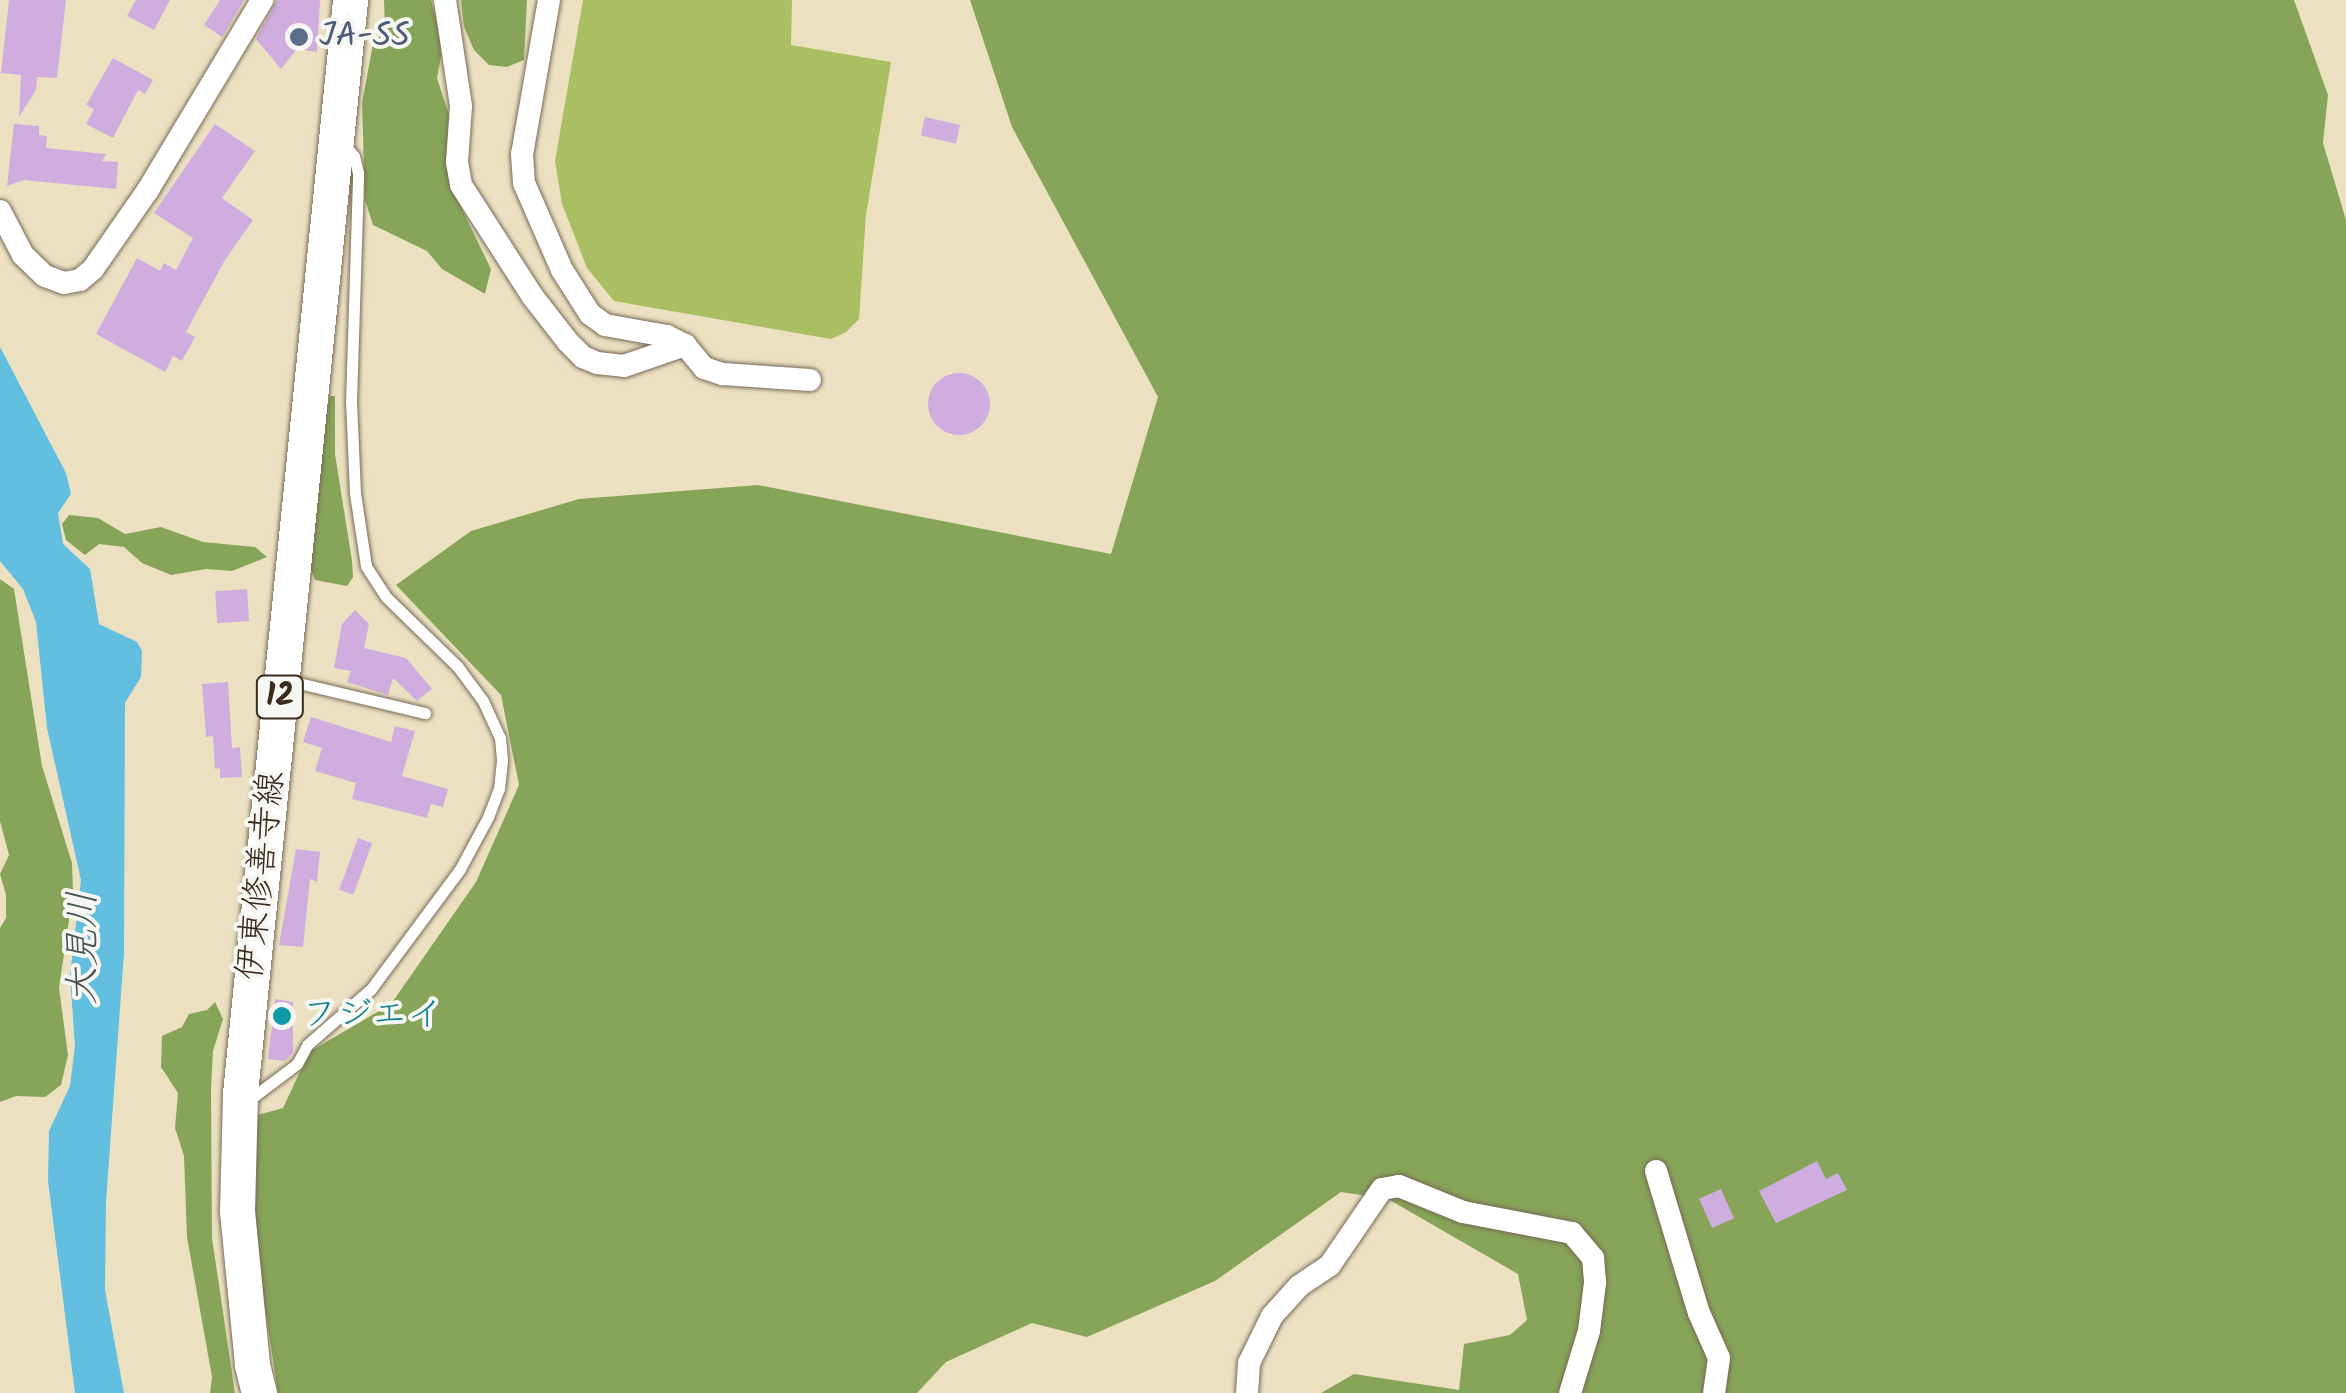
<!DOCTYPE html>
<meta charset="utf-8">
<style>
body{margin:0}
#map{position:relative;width:2346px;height:1393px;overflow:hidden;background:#ebe1c1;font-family:Kalam,"Klee One",sans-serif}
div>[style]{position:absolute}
.green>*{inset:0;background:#aabe62}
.forest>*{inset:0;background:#87a558}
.water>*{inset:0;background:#62bfe0}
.building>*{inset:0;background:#cfaddf;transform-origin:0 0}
.round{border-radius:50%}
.roads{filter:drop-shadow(0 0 2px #796a57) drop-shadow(0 0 2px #796a57)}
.service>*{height:11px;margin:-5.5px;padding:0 5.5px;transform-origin:5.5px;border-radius:5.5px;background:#fff}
.minor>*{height:22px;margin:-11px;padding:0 11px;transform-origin:11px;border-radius:11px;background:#fff}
.primary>*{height:35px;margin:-17.5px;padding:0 17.5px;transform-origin:17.5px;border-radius:17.5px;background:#fff}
.dots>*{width:28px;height:28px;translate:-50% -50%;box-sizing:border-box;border:5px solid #f6f6f2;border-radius:50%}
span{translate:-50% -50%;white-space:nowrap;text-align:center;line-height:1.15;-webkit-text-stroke:8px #f6f6f2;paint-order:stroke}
.shield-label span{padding:2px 8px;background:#f6f6f2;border:2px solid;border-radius:8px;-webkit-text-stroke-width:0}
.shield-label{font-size:32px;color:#3b2a1e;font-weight:700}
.service-label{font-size:35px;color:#4e5e75}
.left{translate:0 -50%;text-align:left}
.street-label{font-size:35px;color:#3b2a1e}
.culture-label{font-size:35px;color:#0d838f}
.water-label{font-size:38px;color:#475758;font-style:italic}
</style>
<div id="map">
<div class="green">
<i style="clip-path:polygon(583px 0,792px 0,791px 45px,891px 62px,866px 215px,859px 319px,846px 332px,831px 339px,614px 301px,587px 268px,562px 204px,555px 161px)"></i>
</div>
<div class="forest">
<i style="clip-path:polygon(384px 0,431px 0,443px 46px,437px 78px,453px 127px,457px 199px,491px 269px,485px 294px,442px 269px,427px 251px,373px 225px,365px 200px,362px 103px,373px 44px,385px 30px)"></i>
<i style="clip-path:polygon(461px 0,527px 0,524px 60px,507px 67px,489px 65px,474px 50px,464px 27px)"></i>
<i style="clip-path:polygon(970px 0,2294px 0,2328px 95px,2323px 143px,2346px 220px,2346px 1393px,1321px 1393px,1354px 1374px,1459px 1390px,1464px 1344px,1510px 1335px,1527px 1320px,1518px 1274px,1388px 1199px,1341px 1192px,1215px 1281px,1087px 1337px,1032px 1323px,946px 1362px,917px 1393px,278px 1393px,256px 1248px,250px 1117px,283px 1108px,309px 1052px,391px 1004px,476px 882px,519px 785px,501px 695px,396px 585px,471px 531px,579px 499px,758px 485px,1111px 554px,1158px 397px,1012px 127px)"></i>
<i style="clip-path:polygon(330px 396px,335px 396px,335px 454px,352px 561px,353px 577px,347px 586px,315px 580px,307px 561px,321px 436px)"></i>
<i style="clip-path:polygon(69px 515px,98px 518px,125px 534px,161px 527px,203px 542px,255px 547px,267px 557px,232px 571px,206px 569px,171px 575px,142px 563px,124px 547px,99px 544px,85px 555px,66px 540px,62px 524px)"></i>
<i style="clip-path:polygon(0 579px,14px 589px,42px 766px,72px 863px,73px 893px,59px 988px,68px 1055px,61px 1085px,45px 1097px,16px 1096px,0 1102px,0 928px,6px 918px,6px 895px,0 874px,9px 855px,0 821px)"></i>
<i style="clip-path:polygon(215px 1002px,223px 1019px,213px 1051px,211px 1089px,212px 1238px,235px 1393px,210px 1393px,212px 1377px,187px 1237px,184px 1156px,175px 1128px,178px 1093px,161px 1067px,162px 1036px,182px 1027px,189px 1014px,207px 1010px)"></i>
</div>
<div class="water">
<i style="clip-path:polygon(0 347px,66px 473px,71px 494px,58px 513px,63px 544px,90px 569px,99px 624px,137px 642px,142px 651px,141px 677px,125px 703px,124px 953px,106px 1202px,105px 1290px,124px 1393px,75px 1393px,48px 1181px,49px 1131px,70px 1086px,75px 1046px,70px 976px,81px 880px,47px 728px,36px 622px,23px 589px,0 561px)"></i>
</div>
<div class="building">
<i style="clip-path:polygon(9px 0,66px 0,57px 78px,37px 77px,36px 90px,19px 117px,21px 75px,1px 73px)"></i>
<i style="clip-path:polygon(136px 0,170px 0,154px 30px,127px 16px)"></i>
<i style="clip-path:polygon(220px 0,244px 0,222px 37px,204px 25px)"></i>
<i style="clip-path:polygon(277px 0,320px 0,317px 52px,297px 49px,281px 69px,256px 39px)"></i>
<i style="clip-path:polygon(113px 58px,153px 80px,145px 94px,138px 90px,113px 138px,86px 124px,94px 109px,86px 105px)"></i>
<i style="left:925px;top:117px;width:36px;height:19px;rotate:13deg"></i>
<i style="clip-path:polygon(14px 124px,39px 126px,39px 135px,47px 136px,46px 148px,106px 154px,102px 161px,118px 162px,116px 189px,24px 180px,7px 186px)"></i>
<i style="clip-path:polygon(215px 124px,255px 151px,222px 198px,253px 220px,225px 260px,186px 332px,195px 337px,182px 361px,173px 356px,165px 372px,96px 334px,137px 258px,160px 271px,164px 263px,176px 270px,193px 238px,154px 213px)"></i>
<i class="round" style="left:928px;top:373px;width:62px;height:62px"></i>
<i style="left:247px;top:589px;width:32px;height:32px;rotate:86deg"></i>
<i style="clip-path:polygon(355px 610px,369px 624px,364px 648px,406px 658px,432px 689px,417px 701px,393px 678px,388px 695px,347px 682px,351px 671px,334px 668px,342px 624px)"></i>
<i style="clip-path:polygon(228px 682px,232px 748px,240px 747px,242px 777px,220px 778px,220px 768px,215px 769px,213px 736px,206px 737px,202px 684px)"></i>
<i style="clip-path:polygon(311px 717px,391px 742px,395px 726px,415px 731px,402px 776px,448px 789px,443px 807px,431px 804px,427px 818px,352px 799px,356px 783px,315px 771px,322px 748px,303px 742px)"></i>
<i style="left:358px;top:838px;width:15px;height:55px;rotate:20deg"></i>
<i style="clip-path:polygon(296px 849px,320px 852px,317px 882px,310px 879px,303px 947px,279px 945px)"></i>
<i style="clip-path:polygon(275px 999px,293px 1002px,293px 1052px,285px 1061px,268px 1059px)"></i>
<i style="clip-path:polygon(1817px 1161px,1826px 1179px,1838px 1173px,1847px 1190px,1776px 1223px,1759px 1191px)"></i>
<i style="left:1721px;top:1189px;width:32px;height:24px;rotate:66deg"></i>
</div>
<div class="roads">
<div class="service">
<i style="left:286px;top:680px;width:143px;rotate:13.4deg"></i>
<i style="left:245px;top:1103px;width:65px;rotate:-36.9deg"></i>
<i style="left:297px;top:1064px;width:21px;rotate:-62deg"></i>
<i style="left:307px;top:1045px;width:85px;rotate:-41.2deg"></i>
<i style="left:371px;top:989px;width:149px;rotate:-53.4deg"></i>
<i style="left:460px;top:869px;width:59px;rotate:-61.7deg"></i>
<i style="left:488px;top:817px;width:30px;rotate:-69deg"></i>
<i style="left:499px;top:789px;width:29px;rotate:-84deg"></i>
<i style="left:502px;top:760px;width:22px;rotate:-95deg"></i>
<i style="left:500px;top:738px;width:41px;rotate:-114.7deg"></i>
<i style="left:483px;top:701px;width:42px;rotate:-126.3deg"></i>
<i style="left:458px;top:667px;width:100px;rotate:-135.8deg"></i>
<i style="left:386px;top:597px;width:37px;rotate:-123deg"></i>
<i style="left:366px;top:566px;width:74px;rotate:-98.6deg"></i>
<i style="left:355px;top:493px;width:91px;rotate:-92.5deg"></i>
<i style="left:351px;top:402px;width:229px;rotate:-88.2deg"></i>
<i style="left:358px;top:173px;width:17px;rotate:-103deg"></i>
<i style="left:354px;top:156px;width:18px;rotate:-131deg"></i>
</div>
<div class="minor">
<i style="left:445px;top:0;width:107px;rotate:81.4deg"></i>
<i style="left:461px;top:106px;width:56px;rotate:94.1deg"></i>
<i style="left:457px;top:162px;width:23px;rotate:80deg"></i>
<i style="left:461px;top:185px;width:133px;rotate:57.3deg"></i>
<i style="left:533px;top:297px;width:57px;rotate:52.1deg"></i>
<i style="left:568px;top:342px;width:21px;rotate:45deg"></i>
<i style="left:583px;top:357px;width:15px;rotate:23deg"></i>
<i style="left:597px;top:363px;width:27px;rotate:6deg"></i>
<i style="left:624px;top:366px;width:65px;rotate:-19deg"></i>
<i style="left:549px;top:0;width:156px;rotate:99.9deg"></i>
<i style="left:522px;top:154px;width:29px;rotate:86deg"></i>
<i style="left:524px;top:183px;width:95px;rotate:66.4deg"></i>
<i style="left:562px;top:270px;width:52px;rotate:57.5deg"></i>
<i style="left:590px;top:314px;width:19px;rotate:36deg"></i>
<i style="left:605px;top:325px;width:63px;rotate:10.1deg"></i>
<i style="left:667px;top:336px;width:20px;rotate:27deg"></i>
<i style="left:685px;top:345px;width:30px;rotate:50deg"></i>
<i style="left:704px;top:368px;width:20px;rotate:18deg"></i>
<i style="left:723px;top:374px;width:87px;rotate:3.9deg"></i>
<i style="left:0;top:211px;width:50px;rotate:62.4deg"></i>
<i style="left:23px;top:255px;width:30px;rotate:44deg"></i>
<i style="left:45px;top:276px;width:20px;rotate:20deg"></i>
<i style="left:64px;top:283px;width:16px;rotate:-11deg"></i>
<i style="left:80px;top:280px;width:17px;rotate:-40deg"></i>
<i style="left:93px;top:269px;width:96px;rotate:-55.2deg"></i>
<i style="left:148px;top:190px;width:222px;rotate:-59deg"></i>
<i style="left:1656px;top:1171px;width:148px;rotate:73.2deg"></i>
<i style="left:1699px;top:1313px;width:49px;rotate:66deg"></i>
<i style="left:1719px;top:1358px;width:35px;rotate:98deg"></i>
<i style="left:1247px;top:1393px;width:30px;rotate:-86deg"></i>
<i style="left:1249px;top:1363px;width:52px;rotate:-63.9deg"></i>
<i style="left:1272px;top:1316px;width:40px;rotate:-48deg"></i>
<i style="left:1299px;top:1286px;width:37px;rotate:-34deg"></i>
<i style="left:1330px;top:1265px;width:92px;rotate:-55.6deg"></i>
<i style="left:1382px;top:1189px;width:17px;rotate:-10deg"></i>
<i style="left:1399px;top:1186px;width:69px;rotate:22.1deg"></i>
<i style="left:1463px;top:1212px;width:111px;rotate:10.9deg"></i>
<i style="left:1572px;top:1233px;width:33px;rotate:50deg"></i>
<i style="left:1593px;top:1258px;width:25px;rotate:85deg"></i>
<i style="left:1595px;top:1283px;width:48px;rotate:97.1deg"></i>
<i style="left:1589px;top:1331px;width:65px;rotate:107deg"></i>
</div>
<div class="primary">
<i style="left:259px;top:1393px;width:30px;rotate:-104deg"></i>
<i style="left:252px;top:1364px;width:155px;rotate:-95.6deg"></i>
<i style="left:237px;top:1210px;width:117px;rotate:-88.5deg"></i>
<i style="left:240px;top:1093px;width:1099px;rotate:-84.25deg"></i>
</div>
</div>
<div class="dots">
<i style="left:299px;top:37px;background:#5c6f8a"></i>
<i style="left:282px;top:1016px;background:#0f9aa8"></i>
</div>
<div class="shield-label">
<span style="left:280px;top:697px">12</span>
</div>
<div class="service-label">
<span class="left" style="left:319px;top:37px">JA-SS</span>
</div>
<div class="street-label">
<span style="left:262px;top:876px;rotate:-84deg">伊東修善寺線</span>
</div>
<div class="culture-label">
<span class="left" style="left:302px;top:1016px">フジエイ</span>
</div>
<div class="water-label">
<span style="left:85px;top:948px;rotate:-90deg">大見川</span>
</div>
</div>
